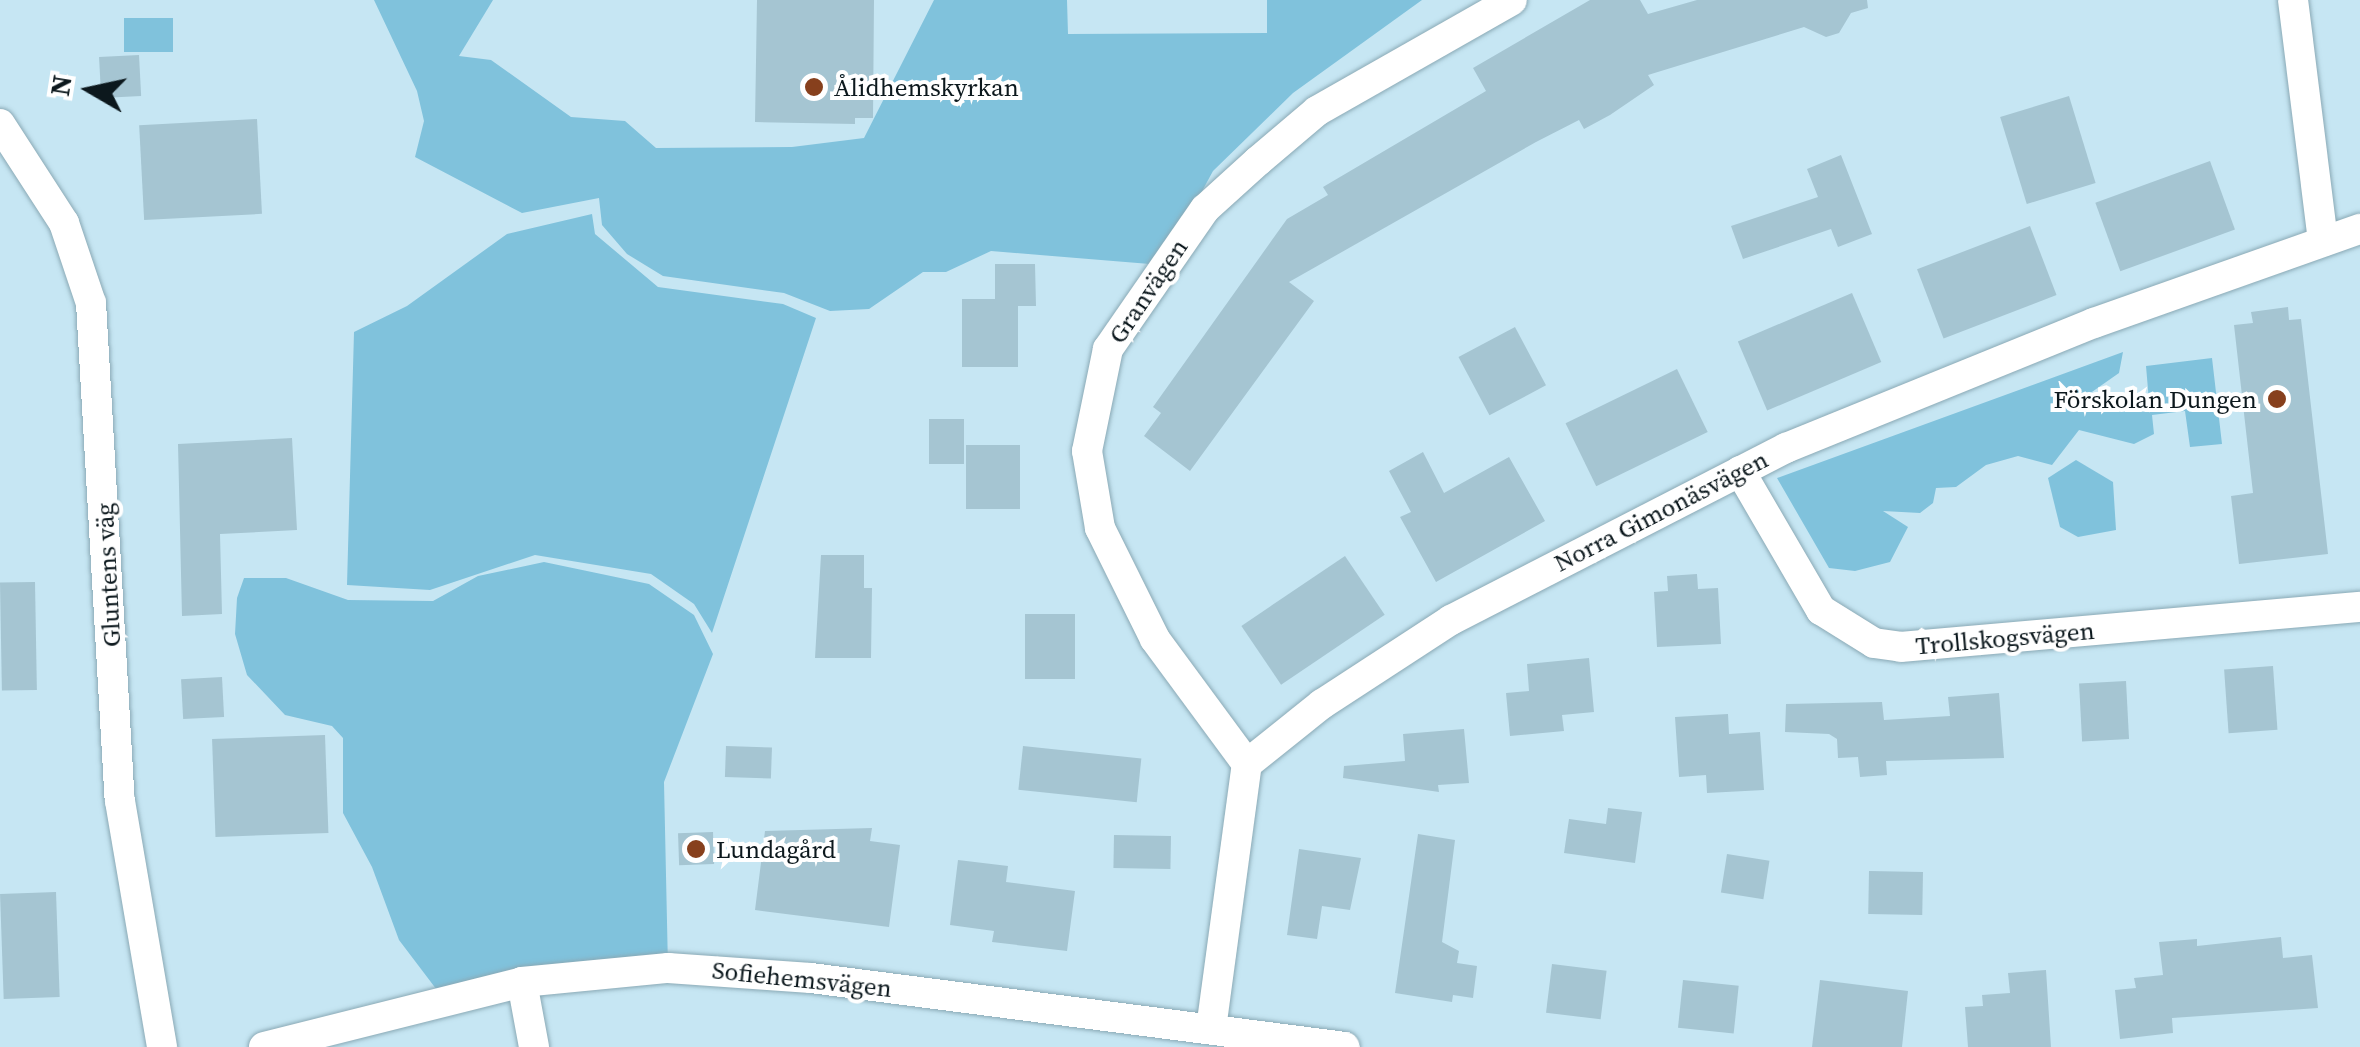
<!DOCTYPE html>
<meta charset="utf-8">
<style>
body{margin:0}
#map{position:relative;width:2360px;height:1047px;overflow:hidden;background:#c6e6f3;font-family:"Source Serif 4",serif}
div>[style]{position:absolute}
.green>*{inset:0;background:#80c2dc;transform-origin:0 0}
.building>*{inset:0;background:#a5c5d2;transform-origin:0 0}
.roads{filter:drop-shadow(0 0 2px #8aa9b5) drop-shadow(0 0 2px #8aa9b5)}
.minor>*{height:30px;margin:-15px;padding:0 15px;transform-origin:15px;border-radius:15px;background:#fff}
.dots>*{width:28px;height:28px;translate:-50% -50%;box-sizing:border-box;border:5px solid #fff;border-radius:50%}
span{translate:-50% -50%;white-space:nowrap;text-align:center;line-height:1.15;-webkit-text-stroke:8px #fff;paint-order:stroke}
.poi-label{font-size:25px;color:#0c181d}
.left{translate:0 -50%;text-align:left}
.right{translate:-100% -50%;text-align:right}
.street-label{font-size:25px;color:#0c181d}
.north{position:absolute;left:40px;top:40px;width:100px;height:100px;-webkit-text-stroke:8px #fff;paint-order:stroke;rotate:279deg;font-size:28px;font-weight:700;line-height:40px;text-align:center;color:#0c181d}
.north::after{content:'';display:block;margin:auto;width:35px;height:45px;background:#0c181d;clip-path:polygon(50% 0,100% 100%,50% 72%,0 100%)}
</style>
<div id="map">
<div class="green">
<i style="clip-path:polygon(374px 0,493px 0,459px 56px,491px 60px,571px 117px,625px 121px,656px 148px,792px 147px,864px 138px,934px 0,1067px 0,1068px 34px,1267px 33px,1267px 0,1422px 0,1293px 93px,1213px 171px,1162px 265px,991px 251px,946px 272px,923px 272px,869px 309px,830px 311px,784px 293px,663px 276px,627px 254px,602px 225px,599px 198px,522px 213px,415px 157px,424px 121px,417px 91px)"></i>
<i style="left:173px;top:18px;width:34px;height:49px;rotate:90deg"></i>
<i style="clip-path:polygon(592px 214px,595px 234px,658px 287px,783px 304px,816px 318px,712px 633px,694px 604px,651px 574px,535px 555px,430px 590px,347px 585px,354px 332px,407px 306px,507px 234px)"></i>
<i style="clip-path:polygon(2123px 352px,2119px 373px,2089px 394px,2097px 406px,2146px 406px,2150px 413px,2146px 366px,2212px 358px,2222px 444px,2190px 447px,2185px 411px,2152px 415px,2154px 434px,2134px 444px,2079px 430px,2052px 465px,2018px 456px,1986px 465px,1956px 487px,1936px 488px,1933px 503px,1920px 513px,1883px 511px,1908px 527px,1890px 562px,1855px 571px,1829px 568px,1777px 478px)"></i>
<i style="clip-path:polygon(2076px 460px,2113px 482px,2116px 530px,2078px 537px,2060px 527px,2048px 478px)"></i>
<i style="clip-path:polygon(544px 562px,649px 584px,694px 615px,713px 654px,664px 782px,668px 968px,443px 998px,399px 940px,372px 867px,343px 813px,343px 738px,332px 726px,285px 715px,247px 675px,235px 634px,237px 598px,244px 578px,286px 578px,348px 600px,433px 601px,478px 576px)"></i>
</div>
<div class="building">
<i style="clip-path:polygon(757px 0,874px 0,873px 118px,855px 118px,855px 124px,755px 122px)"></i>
<i style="clip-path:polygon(1590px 0,1640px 0,1648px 14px,1697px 0,1867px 0,1868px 8px,1851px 13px,1839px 33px,1826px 37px,1804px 27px,1648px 75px,1654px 85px,1610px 115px,1584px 129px,1579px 120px,1536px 142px,1289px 282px,1314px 301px,1190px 471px,1144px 436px,1161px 413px,1153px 407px,1287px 219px,1328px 195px,1323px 187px,1486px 91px,1473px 68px)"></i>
<i style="left:139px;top:55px;width:41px;height:40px;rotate:87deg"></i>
<i style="left:2069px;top:96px;width:91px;height:72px;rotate:73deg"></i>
<i style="left:257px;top:119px;width:95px;height:118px;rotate:87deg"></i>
<i style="clip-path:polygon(1841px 155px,1872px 234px,1838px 247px,1831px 229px,1743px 259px,1731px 226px,1818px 197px,1807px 169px)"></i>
<i style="left:2210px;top:161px;width:73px;height:122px;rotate:70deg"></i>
<i style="left:2030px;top:226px;width:74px;height:121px;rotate:69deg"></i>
<i style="clip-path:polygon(995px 264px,1035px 264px,1036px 306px,1018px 306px,1018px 367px,962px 367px,962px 299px,995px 299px)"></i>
<i style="left:1852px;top:293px;width:75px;height:124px;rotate:67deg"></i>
<i style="clip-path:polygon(2288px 307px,2289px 320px,2301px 319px,2328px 554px,2239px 564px,2231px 496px,2253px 493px,2234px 325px,2253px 323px,2251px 312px)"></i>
<i style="left:1515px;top:327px;width:66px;height:64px;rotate:62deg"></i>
<i style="left:1677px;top:369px;width:70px;height:124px;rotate:64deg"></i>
<i style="left:929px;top:419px;width:35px;height:45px"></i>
<i style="clip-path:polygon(292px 438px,297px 530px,220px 534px,222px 614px,182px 616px,178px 444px)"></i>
<i style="left:966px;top:445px;width:54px;height:64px"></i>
<i style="clip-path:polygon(1423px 452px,1444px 493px,1509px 457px,1545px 521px,1436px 582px,1400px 517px,1411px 512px,1389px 471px)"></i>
<i style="clip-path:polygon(821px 555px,864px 555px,864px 588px,872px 588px,871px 658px,815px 658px)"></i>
<i style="left:1345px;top:556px;width:71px;height:125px;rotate:56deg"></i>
<i style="clip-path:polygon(1697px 574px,1698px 589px,1718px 588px,1721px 644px,1657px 647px,1654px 592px,1668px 591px,1667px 576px)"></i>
<i style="left:35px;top:582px;width:108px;height:35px;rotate:89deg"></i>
<i style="left:1025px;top:614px;width:50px;height:65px"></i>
<i style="clip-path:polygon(1589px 658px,1594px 712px,1562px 715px,1564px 731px,1510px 736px,1506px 693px,1529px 691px,1527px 664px)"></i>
<i style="left:2273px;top:666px;width:64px;height:49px;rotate:86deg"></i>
<i style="left:222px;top:677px;width:40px;height:41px;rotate:87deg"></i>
<i style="left:2126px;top:681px;width:58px;height:47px;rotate:87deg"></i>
<i style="clip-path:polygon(1999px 693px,2004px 758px,1886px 761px,1887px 775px,1860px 777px,1858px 757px,1838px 758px,1837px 739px,1829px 734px,1785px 732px,1786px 704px,1882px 702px,1884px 720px,1950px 716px,1948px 697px)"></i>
<i style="clip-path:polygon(1728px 714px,1729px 734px,1760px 732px,1764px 790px,1707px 793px,1706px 775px,1679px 777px,1675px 717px)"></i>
<i style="clip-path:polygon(1464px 729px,1469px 783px,1438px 785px,1439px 792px,1343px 778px,1344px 766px,1405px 761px,1403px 734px)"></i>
<i style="left:325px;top:735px;width:98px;height:113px;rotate:88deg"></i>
<i style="left:726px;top:746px;width:46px;height:31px;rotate:2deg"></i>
<i style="left:1023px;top:746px;width:119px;height:44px;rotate:6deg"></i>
<i style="clip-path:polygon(1608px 808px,1642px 812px,1635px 863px,1564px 853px,1569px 819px,1606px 824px)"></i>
<i style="clip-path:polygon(872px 828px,870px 841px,900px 845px,889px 927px,755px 910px,765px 831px)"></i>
<i style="left:713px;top:832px;width:32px;height:35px;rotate:88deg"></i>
<i style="clip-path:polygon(1418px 834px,1455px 840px,1442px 942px,1459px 951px,1457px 963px,1477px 966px,1473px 998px,1453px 995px,1452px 1002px,1395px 993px)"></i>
<i style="left:1114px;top:835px;width:57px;height:33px;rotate:1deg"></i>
<i style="clip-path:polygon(1299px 849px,1361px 858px,1350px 910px,1322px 906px,1317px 939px,1287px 935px)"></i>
<i style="left:1727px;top:854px;width:43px;height:39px;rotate:9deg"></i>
<i style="clip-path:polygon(958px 860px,1008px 866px,1006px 882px,1075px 891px,1067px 951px,992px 942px,994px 931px,950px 925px)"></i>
<i style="left:1869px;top:871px;width:54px;height:43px;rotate:1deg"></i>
<i style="left:56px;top:892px;width:105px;height:56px;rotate:88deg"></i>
<i style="clip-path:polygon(2281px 937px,2283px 958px,2312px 955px,2318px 1008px,2172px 1018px,2173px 1033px,2120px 1039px,2115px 990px,2136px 988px,2134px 978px,2163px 975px,2159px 942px,2197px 939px,2197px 946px)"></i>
<i style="left:1552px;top:964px;width:55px;height:49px;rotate:7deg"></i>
<i style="clip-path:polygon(2046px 970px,2051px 1047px,1968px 1047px,1965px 1007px,1983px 1006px,1982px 995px,2010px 993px,2008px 973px)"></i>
<i style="left:1683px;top:980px;width:56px;height:48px;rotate:6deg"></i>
<i style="clip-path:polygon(1820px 980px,1908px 991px,1902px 1047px,1812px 1047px)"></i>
</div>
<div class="roads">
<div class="minor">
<i style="left:2293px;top:0;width:243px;rotate:82.9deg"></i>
<i style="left:0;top:124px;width:118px;rotate:57.1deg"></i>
<i style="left:64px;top:223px;width:84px;rotate:71.4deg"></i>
<i style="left:91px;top:303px;width:499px;rotate:86.7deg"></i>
<i style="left:120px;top:801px;width:250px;rotate:80.3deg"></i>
<i style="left:1740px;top:471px;width:161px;rotate:59.8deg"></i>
<i style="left:1821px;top:610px;width:62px;rotate:31.9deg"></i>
<i style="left:1874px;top:643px;width:27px;rotate:8deg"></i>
<i style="left:1901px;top:647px;width:461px;rotate:-5deg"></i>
<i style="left:1247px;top:764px;width:155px;rotate:-126.4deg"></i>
<i style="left:1155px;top:639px;width:124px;rotate:-116.4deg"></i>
<i style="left:1100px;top:528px;width:78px;rotate:-99.6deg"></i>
<i style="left:1087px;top:451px;width:104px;rotate:-78.4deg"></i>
<i style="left:1108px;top:349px;width:170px;rotate:-55.3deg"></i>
<i style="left:1205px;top:209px;width:72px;rotate:-42.2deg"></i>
<i style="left:1258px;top:161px;width:77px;rotate:-40.3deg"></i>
<i style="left:1317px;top:111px;width:224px;rotate:-29.6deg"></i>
<i style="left:522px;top:982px;width:66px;rotate:79.5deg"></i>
<i style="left:1211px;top:1029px;width:267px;rotate:-82.3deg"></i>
<i style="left:1247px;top:764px;width:96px;rotate:-38.7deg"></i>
<i style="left:1322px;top:704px;width:154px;rotate:-33.1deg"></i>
<i style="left:1451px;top:620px;width:377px;rotate:-27.2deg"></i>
<i style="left:1786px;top:448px;width:332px;rotate:-22.1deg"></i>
<i style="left:2094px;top:323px;width:282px;rotate:-19.5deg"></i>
<i style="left:264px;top:1047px;width:266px;rotate:-14.1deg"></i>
<i style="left:522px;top:982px;width:147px;rotate:-5.5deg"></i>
<i style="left:668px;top:968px;width:143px;rotate:4deg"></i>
<i style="left:811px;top:978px;width:538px;rotate:7.36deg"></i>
</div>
</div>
<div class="dots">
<i style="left:814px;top:87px;background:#87401d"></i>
<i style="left:2277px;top:399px;background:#87401d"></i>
<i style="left:696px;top:849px;background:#87401d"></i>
</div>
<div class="poi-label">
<span class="left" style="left:834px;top:87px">Ålidhemskyrkan</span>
<span class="right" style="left:2257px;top:399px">Förskolan Dungen</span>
<span class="left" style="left:716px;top:849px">Lundagård</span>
</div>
<div class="street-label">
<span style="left:1148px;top:291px;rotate:-56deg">Granvägen</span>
<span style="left:1661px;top:511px;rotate:-27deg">Norra Gimonäsvägen</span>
<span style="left:108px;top:575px;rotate:-93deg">Gluntens väg</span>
<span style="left:2005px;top:638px;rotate:-5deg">Trollskogsvägen</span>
<span style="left:802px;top:979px;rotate:6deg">Sofiehemsvägen</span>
</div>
<div class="north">N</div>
</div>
